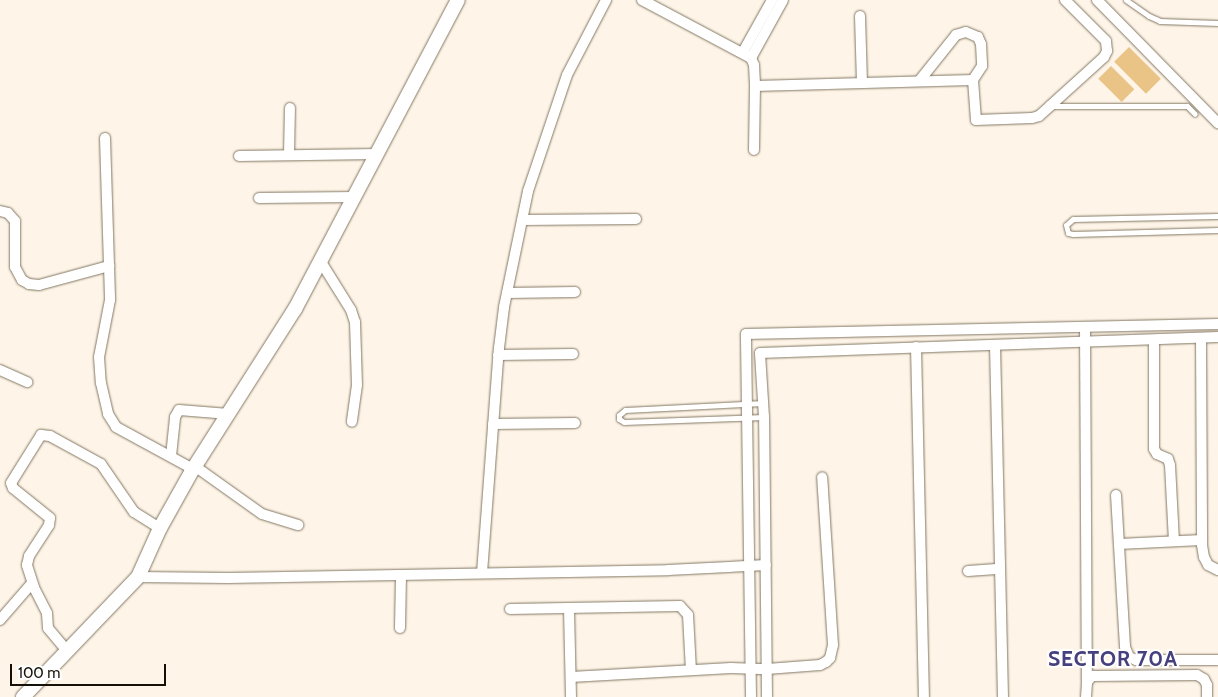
<!DOCTYPE html>
<style>
body{margin:0}
#map{position:relative;width:1218px;height:697px;overflow:hidden;background:#fef5e8;font-family:Cabin,sans-serif}
div>[style]{position:absolute}
.green>*{inset:0;background:#eac487;transform-origin:0 0}
.roads{filter:drop-shadow(0 0 1px #837763) drop-shadow(0 0 1px #837763)}
.lane>*{height:5px;margin:-2.5px;padding:0 2.5px;transform-origin:2.5px;border-radius:2.5px;background:#fff}
.street>*{height:10px;margin:-5px;padding:0 5px;transform-origin:5px;border-radius:5px;background:#fff}
.secondary>*{height:14px;margin:-7px;padding:0 7px;transform-origin:7px;border-radius:7px;background:#fff}
span{translate:-50% -50%;white-space:nowrap;text-align:center;line-height:1.15;-webkit-text-stroke:4px #fff;paint-order:stroke}
.district-label{font-size:21px;color:#47407e;font-weight:700;letter-spacing:1px}
.scale{position:absolute;left:10px;top:664px;width:156px;height:22px;box-sizing:border-box;border:2px solid #151109;border-top:0;padding-left:6px;font-size:15px;line-height:18px;white-space:nowrap;color:#151109;-webkit-text-stroke:4px #fff;paint-order:stroke}
</style>
<div id="map">
<div class="green">
<i style="left:1129px;top:47px;width:45px;height:21px;rotate:45deg"></i>
<i style="left:1111px;top:66px;width:33px;height:18px;rotate:45deg"></i>
</div>
<div class="roads">
<div class="lane">
<i style="left:1126px;top:0;width:28px;rotate:35deg"></i>
<i style="left:1149px;top:16px;width:12px;rotate:24deg"></i>
<i style="left:1160px;top:21px;width:58px;rotate:2deg"></i>
<i style="left:1050px;top:106px;width:137px"></i>
<i style="left:1187px;top:106px;width:11px;rotate:45deg"></i>
<i style="left:1218px;top:216px;width:145px;rotate:178.8deg"></i>
<i style="left:1073px;top:219px;width:9px;rotate:139deg"></i>
<i style="left:1066px;top:225px;width:8px;rotate:76deg"></i>
<i style="left:1068px;top:233px;width:5px;rotate:11deg"></i>
<i style="left:1073px;top:234px;width:145px;rotate:-1.6deg"></i>
<i style="left:763px;top:403px;width:138px;rotate:177.1deg"></i>
<i style="left:625px;top:410px;width:8px;rotate:140deg"></i>
<i style="left:619px;top:415px;width:4px;rotate:90deg"></i>
<i style="left:619px;top:419px;width:6px;rotate:31deg"></i>
<i style="left:624px;top:422px;width:140px;rotate:-2deg"></i>
</div>
<div class="street">
<i style="left:642px;top:0;width:123px;rotate:28deg"></i>
<i style="left:751px;top:58px;width:8px;rotate:67deg"></i>
<i style="left:754px;top:65px;width:21px;rotate:87deg"></i>
<i style="left:755px;top:86px;width:64px;rotate:90.9deg"></i>
<i style="left:1097px;top:0;width:173px;rotate:45.5deg"></i>
<i style="left:860px;top:16px;width:66px;rotate:88.3deg"></i>
<i style="left:743px;top:52px;width:60px;rotate:-60.9deg"></i>
<i style="left:751px;top:58px;width:66px;rotate:-61.1deg"></i>
<i style="left:920px;top:80px;width:58px;rotate:-51.3deg"></i>
<i style="left:956px;top:35px;width:10px;rotate:-17deg"></i>
<i style="left:966px;top:32px;width:13px;rotate:23deg"></i>
<i style="left:978px;top:37px;width:8px;rotate:67deg"></i>
<i style="left:981px;top:44px;width:22px;rotate:87deg"></i>
<i style="left:982px;top:66px;width:17px;rotate:123deg"></i>
<i style="left:755px;top:86px;width:218px;rotate:-1.6deg"></i>
<i style="left:973px;top:80px;width:40px;rotate:85.7deg"></i>
<i style="left:976px;top:120px;width:56px;rotate:-2deg"></i>
<i style="left:1032px;top:118px;width:7px;rotate:-16deg"></i>
<i style="left:1039px;top:116px;width:15px;rotate:-42deg"></i>
<i style="left:1050px;top:106px;width:73px;rotate:-42.2deg"></i>
<i style="left:1104px;top:57px;width:7px;rotate:-63deg"></i>
<i style="left:1107px;top:51px;width:10px;rotate:-96deg"></i>
<i style="left:1106px;top:41px;width:58px;rotate:-135deg"></i>
<i style="left:105px;top:138px;width:162px;rotate:88.2deg"></i>
<i style="left:110px;top:300px;width:58px;rotate:100.9deg"></i>
<i style="left:99px;top:357px;width:26px;rotate:86deg"></i>
<i style="left:101px;top:383px;width:32px;rotate:77deg"></i>
<i style="left:108px;top:414px;width:15px;rotate:58deg"></i>
<i style="left:116px;top:427px;width:88px;rotate:28.6deg"></i>
<i style="left:289px;top:154px;width:46px;rotate:-88.8deg"></i>
<i style="left:239px;top:156px;width:138px;rotate:-0.8deg"></i>
<i style="left:259px;top:198px;width:96px;rotate:-0.6deg"></i>
<i style="left:0;top:211px;width:8px;rotate:14deg"></i>
<i style="left:8px;top:213px;width:11px;rotate:49deg"></i>
<i style="left:15px;top:221px;width:46px;rotate:90deg"></i>
<i style="left:15px;top:267px;width:15px;rotate:62deg"></i>
<i style="left:22px;top:280px;width:8px;rotate:30deg"></i>
<i style="left:29px;top:284px;width:10px;rotate:6deg"></i>
<i style="left:39px;top:285px;width:73px;rotate:-15.2deg"></i>
<i style="left:522px;top:220px;width:114px;rotate:-0.5deg"></i>
<i style="left:321px;top:262px;width:57px;rotate:58deg"></i>
<i style="left:351px;top:310px;width:13px;rotate:72deg"></i>
<i style="left:355px;top:322px;width:63px;rotate:88.2deg"></i>
<i style="left:357px;top:385px;width:37px;rotate:98deg"></i>
<i style="left:507px;top:293px;width:68px;rotate:-0.8deg"></i>
<i style="left:1085px;top:327px;width:355px;rotate:89.7deg"></i>
<i style="left:1201px;top:338px;width:207px;rotate:89.7deg"></i>
<i style="left:1202px;top:545px;width:12px;rotate:81deg"></i>
<i style="left:1204px;top:557px;width:9px;rotate:63deg"></i>
<i style="left:1208px;top:565px;width:11px;rotate:27deg"></i>
<i style="left:1154px;top:340px;width:109px;rotate:90deg"></i>
<i style="left:1154px;top:449px;width:6px;rotate:59deg"></i>
<i style="left:1157px;top:454px;width:12px;rotate:24deg"></i>
<i style="left:1168px;top:459px;width:6px;rotate:72deg"></i>
<i style="left:1170px;top:465px;width:76px;rotate:87deg"></i>
<i style="left:995px;top:345px;width:352px;rotate:88.7deg"></i>
<i style="left:916px;top:347px;width:350px;rotate:88.7deg"></i>
<i style="left:498px;top:355px;width:75px;rotate:-0.8deg"></i>
<i style="left:0;top:370px;width:30px;rotate:24deg"></i>
<i style="left:493px;top:424px;width:82px;rotate:-0.7deg"></i>
<i style="left:171px;top:456px;width:39px;rotate:-84deg"></i>
<i style="left:175px;top:417px;width:8px;rotate:-60deg"></i>
<i style="left:179px;top:410px;width:50px;rotate:4.6deg"></i>
<i style="left:196px;top:467px;width:81px;rotate:35.5deg"></i>
<i style="left:262px;top:514px;width:38px;rotate:17deg"></i>
<i style="left:1116px;top:495px;width:152px;rotate:86.6deg"></i>
<i style="left:1125px;top:647px;width:11px;rotate:68deg"></i>
<i style="left:1129px;top:657px;width:8px;rotate:23deg"></i>
<i style="left:1136px;top:660px;width:82px"></i>
<i style="left:1119px;top:544px;width:83px;rotate:-2.8deg"></i>
<i style="left:968px;top:571px;width:32px;rotate:-4deg"></i>
<i style="left:482px;top:573px;width:226px;rotate:-85.7deg"></i>
<i style="left:499px;top:348px;width:41px;rotate:-83deg"></i>
<i style="left:504px;top:307px;width:118px;rotate:-78.3deg"></i>
<i style="left:528px;top:191px;width:122px;rotate:-71.4deg"></i>
<i style="left:567px;top:75px;width:85px;rotate:-62.5deg"></i>
<i style="left:138px;top:577px;width:90px;rotate:0.6deg"></i>
<i style="left:228px;top:578px;width:440px;rotate:-1deg"></i>
<i style="left:668px;top:570px;width:98px;rotate:-2.9deg"></i>
<i style="left:510px;top:609px;width:170px;rotate:-1deg"></i>
<i style="left:680px;top:606px;width:12px;rotate:48deg"></i>
<i style="left:688px;top:615px;width:55px;rotate:86.9deg"></i>
<i style="left:569px;top:609px;width:88px;rotate:88.7deg"></i>
<i style="left:0;top:620px;width:49px;rotate:-49.1deg"></i>
<i style="left:400px;top:628px;width:53px;rotate:-88.9deg"></i>
<i style="left:68px;top:652px;width:31px;rotate:-130deg"></i>
<i style="left:48px;top:628px;width:15px;rotate:-94deg"></i>
<i style="left:47px;top:613px;width:29px;rotate:-117deg"></i>
<i style="left:34px;top:587px;width:23px;rotate:-108deg"></i>
<i style="left:27px;top:565px;width:9px;rotate:-77deg"></i>
<i style="left:29px;top:556px;width:37px;rotate:-57deg"></i>
<i style="left:49px;top:525px;width:7px;rotate:-82deg"></i>
<i style="left:50px;top:518px;width:48px;rotate:-141deg"></i>
<i style="left:13px;top:488px;width:5px;rotate:-112deg"></i>
<i style="left:11px;top:483px;width:57px;rotate:-58deg"></i>
<i style="left:41px;top:435px;width:9px;rotate:6deg"></i>
<i style="left:50px;top:436px;width:58px;rotate:28.8deg"></i>
<i style="left:101px;top:464px;width:58px;rotate:55.5deg"></i>
<i style="left:134px;top:512px;width:31px;rotate:32deg"></i>
<i style="left:571px;top:677px;width:160px;rotate:-3.2deg"></i>
<i style="left:731px;top:668px;width:36px;rotate:2deg"></i>
<i style="left:767px;top:669px;width:53px;rotate:-4.3deg"></i>
<i style="left:820px;top:665px;width:7px;rotate:-27deg"></i>
<i style="left:826px;top:662px;width:6px;rotate:-45deg"></i>
<i style="left:830px;top:658px;width:13px;rotate:-77deg"></i>
<i style="left:833px;top:645px;width:168px;rotate:-93.7deg"></i>
<i style="left:751px;top:697px;width:363px;rotate:-90.8deg"></i>
<i style="left:746px;top:334px;width:472px;rotate:-1.2deg"></i>
<i style="left:767px;top:697px;width:280px;rotate:-90.6deg"></i>
<i style="left:764px;top:417px;width:64px;rotate:-93.6deg"></i>
<i style="left:760px;top:353px;width:458px;rotate:-2deg"></i>
<i style="left:1086px;top:697px;width:15px;rotate:-86deg"></i>
<i style="left:1087px;top:682px;width:8px;rotate:-50deg"></i>
<i style="left:1092px;top:676px;width:105px;rotate:-0.5deg"></i>
<i style="left:1197px;top:675px;width:8px;rotate:30deg"></i>
<i style="left:1204px;top:679px;width:7px;rotate:63deg"></i>
<i style="left:1207px;top:685px;width:12px;rotate:90deg"></i>
</div>
<div class="secondary">
<i style="left:23px;top:697px;width:166px;rotate:-46.2deg"></i>
<i style="left:138px;top:577px;width:54px;rotate:-65.8deg"></i>
<i style="left:160px;top:528px;width:68px;rotate:-60.8deg"></i>
<i style="left:193px;top:469px;width:190px;rotate:-57.5deg"></i>
<i style="left:295px;top:309px;width:349px;rotate:-62.2deg"></i>
</div>
</div>
<div class="district-label">
<span style="left:1113px;top:659px">SECTOR 70A</span>
</div>
<div class="scale">100 m</div>
</div>
